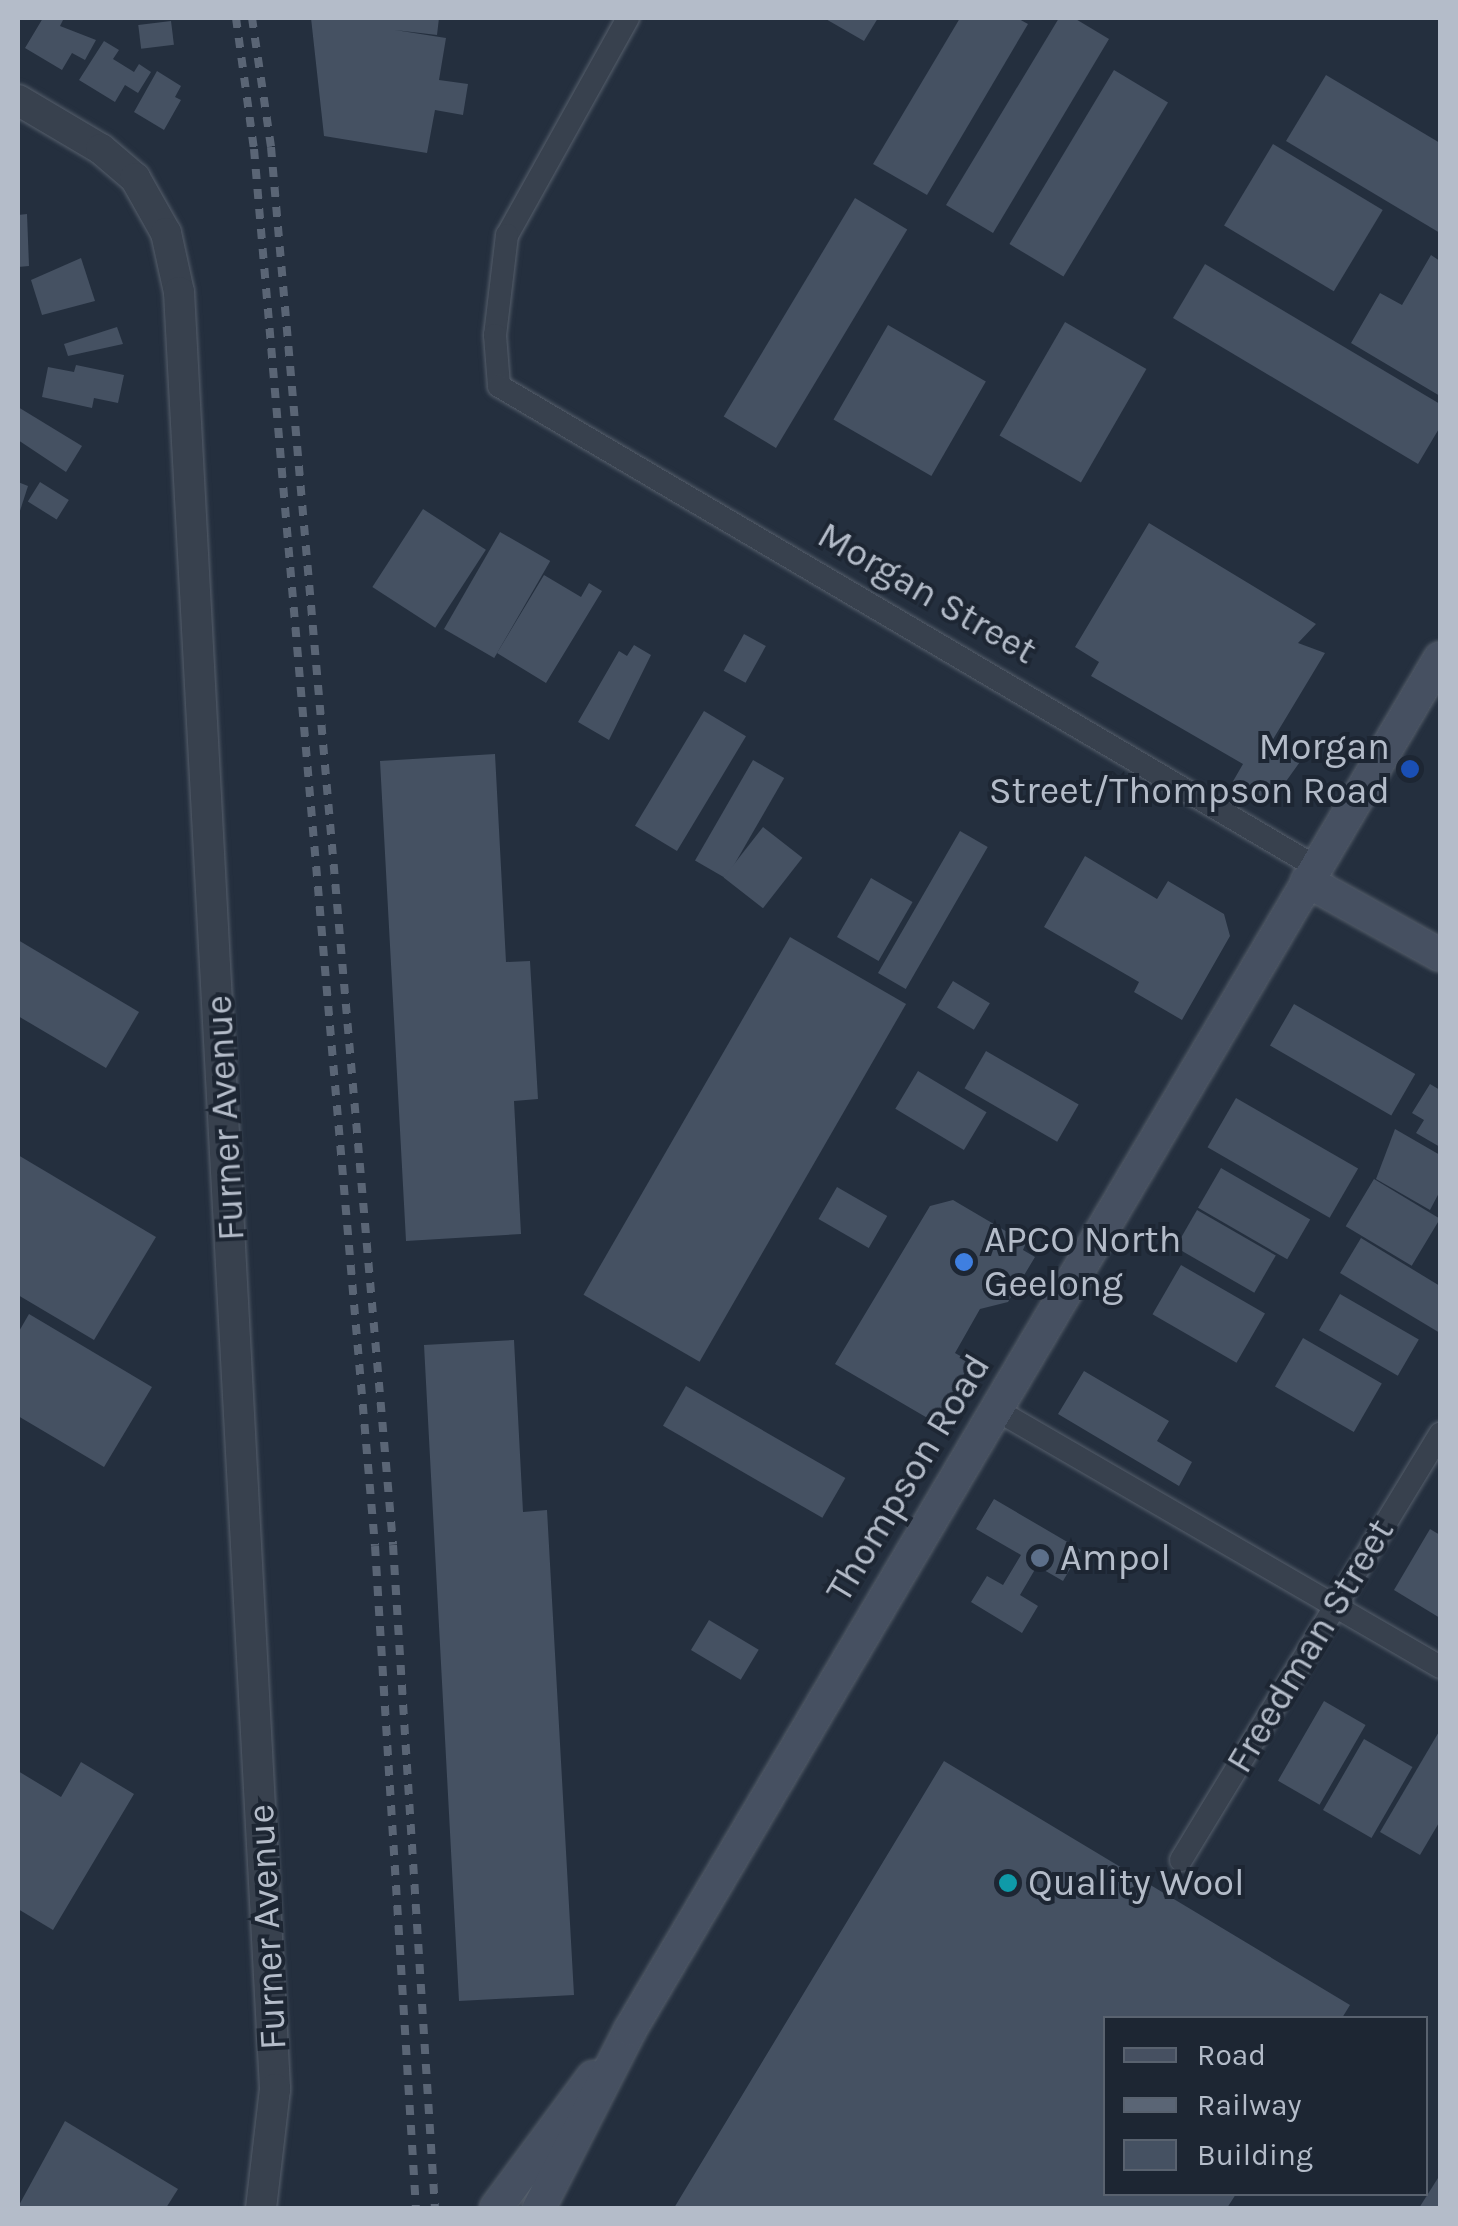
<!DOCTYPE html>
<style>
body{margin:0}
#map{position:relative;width:1458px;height:2226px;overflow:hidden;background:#242f3e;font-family:Karla,sans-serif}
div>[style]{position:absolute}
.building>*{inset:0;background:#455162;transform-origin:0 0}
.roads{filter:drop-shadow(0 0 2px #565f6c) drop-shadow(0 0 2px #565f6c)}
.minor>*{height:22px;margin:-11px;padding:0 11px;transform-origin:11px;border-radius:11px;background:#38414e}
.tertiary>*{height:30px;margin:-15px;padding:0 15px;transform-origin:15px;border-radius:15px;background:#38414e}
.secondary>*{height:32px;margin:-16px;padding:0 16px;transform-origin:16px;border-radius:16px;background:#465061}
.rail>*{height:8px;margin-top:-4px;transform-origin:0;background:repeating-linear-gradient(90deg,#5a6575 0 10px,transparent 0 20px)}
.dots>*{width:28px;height:28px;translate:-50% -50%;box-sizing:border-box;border:5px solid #1d2633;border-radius:50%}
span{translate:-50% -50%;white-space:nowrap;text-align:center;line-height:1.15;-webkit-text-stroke:8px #1d2633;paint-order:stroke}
.street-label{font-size:38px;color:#b4bcc9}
.poi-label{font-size:38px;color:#b4bcc9}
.right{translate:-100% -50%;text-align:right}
.left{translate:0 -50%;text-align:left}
.frame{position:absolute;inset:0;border:20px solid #b4bcc9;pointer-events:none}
.legend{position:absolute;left:1103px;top:2016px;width:325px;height:180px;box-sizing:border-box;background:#1d2633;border:2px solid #59626f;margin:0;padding:12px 18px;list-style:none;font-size:30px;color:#b4bcc9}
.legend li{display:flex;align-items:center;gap:20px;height:50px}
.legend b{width:50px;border:2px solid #59626f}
</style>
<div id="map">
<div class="building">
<i style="clip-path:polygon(43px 18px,64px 18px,60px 26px,96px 40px,85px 60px,72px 53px,62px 70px,25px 48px)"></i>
<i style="clip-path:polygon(311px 18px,439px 18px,437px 35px,395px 30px,446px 38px,439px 80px,468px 84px,463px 115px,435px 110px,427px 153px,324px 136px)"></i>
<i style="clip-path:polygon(824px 18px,878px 18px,864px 41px)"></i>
<i style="clip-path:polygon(960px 18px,1017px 18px,1028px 24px,927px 195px,873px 164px)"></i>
<i style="clip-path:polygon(1059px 18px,1074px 18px,1109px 39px,993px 233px,946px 205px)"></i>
<i style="left:171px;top:21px;width:24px;height:33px;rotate:83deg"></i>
<i style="clip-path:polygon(104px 41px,119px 50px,113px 59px,134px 72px,139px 64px,151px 72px,138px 93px,125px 85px,115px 102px,79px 80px)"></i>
<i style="left:1114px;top:70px;width:63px;height:203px;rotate:31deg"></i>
<i style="clip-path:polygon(157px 71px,181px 86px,175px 97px,181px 100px,164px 130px,134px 112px)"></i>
<i style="clip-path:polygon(1326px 75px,1440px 143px,1440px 233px,1286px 141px)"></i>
<i style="left:1273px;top:144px;width:128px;height:95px;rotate:31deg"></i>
<i style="left:855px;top:198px;width:61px;height:255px;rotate:31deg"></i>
<i style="clip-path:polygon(27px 214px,29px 266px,18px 267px,18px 215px)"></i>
<i style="clip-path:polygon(1431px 255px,1440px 261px,1440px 396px,1351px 343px,1380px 293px,1402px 305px)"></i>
<i style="clip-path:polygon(81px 258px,95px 301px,42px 315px,31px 280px)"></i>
<i style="clip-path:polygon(1205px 264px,1440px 404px,1440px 427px,1418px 464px,1173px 318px)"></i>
<i style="left:1065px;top:322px;width:94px;height:131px;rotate:30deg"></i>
<i style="left:888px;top:325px;width:113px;height:109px;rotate:30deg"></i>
<i style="clip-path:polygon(117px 327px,123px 344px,68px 356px,64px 344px)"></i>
<i style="clip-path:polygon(76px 365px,124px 375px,118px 403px,94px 398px,92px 408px,42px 397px,48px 367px,74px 372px)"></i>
<i style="clip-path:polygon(18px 407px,82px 446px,66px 472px,18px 440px)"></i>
<i style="clip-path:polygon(18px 482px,28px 486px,18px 517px)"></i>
<i style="left:40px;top:482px;width:34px;height:23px;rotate:32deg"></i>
<i style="left:423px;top:509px;width:75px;height:93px;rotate:33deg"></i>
<i style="clip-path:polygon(1149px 523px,1316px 624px,1298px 643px,1325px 653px,1272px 741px,1302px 759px,1272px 801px,1232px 783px,1243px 764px,1091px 676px,1099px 662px,1075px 647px)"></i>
<i style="left:500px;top:532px;width:58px;height:112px;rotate:30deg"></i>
<i style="clip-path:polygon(544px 575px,581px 597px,589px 583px,602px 591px,546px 683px,497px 653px)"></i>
<i style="left:744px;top:634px;width:25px;height:42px;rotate:29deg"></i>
<i style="clip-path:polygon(634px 645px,651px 655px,609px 740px,578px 722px,619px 651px,627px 656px)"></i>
<i style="left:704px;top:711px;width:49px;height:134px;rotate:31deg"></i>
<i style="clip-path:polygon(495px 754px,506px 962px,530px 961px,538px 1099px,514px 1101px,521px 1234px,406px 1241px,380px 761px)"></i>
<i style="left:753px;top:760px;width:36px;height:116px;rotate:30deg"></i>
<i style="left:763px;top:827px;width:50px;height:64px;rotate:38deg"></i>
<i style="left:960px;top:831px;width:32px;height:164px;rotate:30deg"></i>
<i style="clip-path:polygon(1085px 856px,1157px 899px,1168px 881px,1224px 914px,1230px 936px,1182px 1020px,1134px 992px,1139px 982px,1044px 927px)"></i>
<i style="left:871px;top:878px;width:48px;height:68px;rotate:30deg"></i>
<i style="left:790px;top:937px;width:134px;height:413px;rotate:30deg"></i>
<i style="clip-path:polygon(18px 940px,139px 1012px,106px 1068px,18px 1016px)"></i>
<i style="left:953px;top:981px;width:43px;height:31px;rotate:31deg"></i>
<i style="left:1294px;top:1004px;width:140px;height:48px;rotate:30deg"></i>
<i style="left:986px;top:1051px;width:107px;height:43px;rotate:30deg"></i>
<i style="left:918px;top:1071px;width:80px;height:44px;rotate:31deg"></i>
<i style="clip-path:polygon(1430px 1084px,1440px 1090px,1440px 1147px,1416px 1133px,1424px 1120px,1412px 1113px)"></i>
<i style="left:1236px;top:1098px;width:141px;height:57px;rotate:30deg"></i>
<i style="clip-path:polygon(1395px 1129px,1440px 1155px,1440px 1191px,1430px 1210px,1376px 1179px)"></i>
<i style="clip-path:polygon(18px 1155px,156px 1237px,94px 1340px,18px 1295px)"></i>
<i style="left:1221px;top:1168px;width:103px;height:46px;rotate:30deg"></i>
<i style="left:1374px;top:1179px;width:77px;height:55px;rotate:31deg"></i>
<i style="left:837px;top:1187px;width:58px;height:37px;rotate:30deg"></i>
<i style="clip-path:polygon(953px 1200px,1026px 1243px,1023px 1250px,1035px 1257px,1008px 1302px,980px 1309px,955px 1353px,971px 1362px,936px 1423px,835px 1364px,930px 1206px)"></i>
<i style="left:1197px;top:1210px;width:91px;height:43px;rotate:30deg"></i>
<i style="clip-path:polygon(1361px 1238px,1440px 1286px,1440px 1333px,1340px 1273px)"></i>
<i style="left:1181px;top:1265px;width:97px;height:57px;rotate:30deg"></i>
<i style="left:1340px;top:1294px;width:91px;height:42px;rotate:30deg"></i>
<i style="clip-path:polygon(29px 1314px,152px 1387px,104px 1467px,18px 1416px,18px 1333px)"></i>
<i style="left:1303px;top:1338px;width:91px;height:56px;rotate:30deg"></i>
<i style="clip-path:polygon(514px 1340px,523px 1512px,547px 1510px,574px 1995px,459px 2001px,424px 1345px)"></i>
<i style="clip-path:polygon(1084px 1371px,1169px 1421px,1157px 1441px,1192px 1462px,1179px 1486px,1058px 1414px)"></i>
<i style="left:686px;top:1386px;width:184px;height:46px;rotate:30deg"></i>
<i style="clip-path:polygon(994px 1499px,1081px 1550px,1063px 1581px,1037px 1566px,1020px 1595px,1038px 1606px,1022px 1633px,971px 1602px,987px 1576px,1003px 1585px,1021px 1555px,976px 1529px)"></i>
<i style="clip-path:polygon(1430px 1529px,1440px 1535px,1440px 1618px,1394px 1590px)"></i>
<i style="left:709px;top:1620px;width:58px;height:35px;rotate:31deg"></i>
<i style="left:1324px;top:1701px;width:48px;height:92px;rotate:30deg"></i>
<i style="clip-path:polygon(1440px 1730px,1440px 1821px,1420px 1855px,1380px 1832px)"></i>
<i style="left:1364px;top:1739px;width:56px;height:82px;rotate:30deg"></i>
<i style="clip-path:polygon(944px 1761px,1350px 2005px,1342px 2018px,1106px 2018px,1106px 2194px,1236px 2194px,1227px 2208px,674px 2208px)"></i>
<i style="clip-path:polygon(81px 1762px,134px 1794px,53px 1930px,18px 1909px,18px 1771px,61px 1797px)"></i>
<i style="clip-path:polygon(65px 2121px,178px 2189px,166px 2208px,18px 2207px)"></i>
<i style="clip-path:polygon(1438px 2178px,1440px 2208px,1419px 2208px)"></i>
</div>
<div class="roads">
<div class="minor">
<i style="left:628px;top:18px;width:248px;rotate:119.1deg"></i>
<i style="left:507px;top:235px;width:101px;rotate:96.8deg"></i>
<i style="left:495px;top:335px;width:51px;rotate:85.5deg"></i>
<i style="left:499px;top:386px;width:948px;rotate:30.49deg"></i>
<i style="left:995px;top:1409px;width:514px;rotate:30.1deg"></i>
<i style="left:1181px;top:1860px;width:499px;rotate:-58.7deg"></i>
</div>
<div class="tertiary">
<i style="left:18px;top:100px;width:96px;rotate:30.6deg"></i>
<i style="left:101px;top:149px;width:45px;rotate:40.5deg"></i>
<i style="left:135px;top:178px;width:63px;rotate:60.6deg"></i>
<i style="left:166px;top:233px;width:60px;rotate:77.6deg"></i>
<i style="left:179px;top:292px;width:1800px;rotate:86.94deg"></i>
<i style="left:275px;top:2089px;width:120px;rotate:96.7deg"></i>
</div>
<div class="secondary">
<i style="left:1307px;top:881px;width:152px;rotate:29.1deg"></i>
<i style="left:496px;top:2208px;width:163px;rotate:-53.5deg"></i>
<i style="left:539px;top:2208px;width:200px;rotate:-62.9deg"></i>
<i style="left:630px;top:2030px;width:1593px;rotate:-59.44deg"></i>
</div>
</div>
<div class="rail">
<i style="left:236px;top:18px;width:132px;rotate:82.2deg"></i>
<i style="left:254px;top:149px;width:1402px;rotate:85.05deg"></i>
<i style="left:375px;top:1546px;width:663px;rotate:86.46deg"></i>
<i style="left:252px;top:18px;width:130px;rotate:81.6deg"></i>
<i style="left:271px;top:147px;width:1403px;rotate:85.01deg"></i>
<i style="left:393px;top:1545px;width:664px;rotate:86.38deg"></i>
</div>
<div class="dots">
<i style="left:1410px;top:769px;background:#1a4fb4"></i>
<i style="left:964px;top:1262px;background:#3f7fe0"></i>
<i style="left:1040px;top:1558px;background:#5c6f8a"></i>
<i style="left:1008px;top:1883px;background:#0f9aa8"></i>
</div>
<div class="street-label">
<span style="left:927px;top:593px;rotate:30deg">Morgan Street</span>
<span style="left:225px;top:1118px;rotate:-93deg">Furner Avenue</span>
<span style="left:908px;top:1478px;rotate:-59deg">Thompson Road</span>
<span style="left:1310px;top:1646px;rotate:-59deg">Freedman Street</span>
<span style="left:267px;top:1927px;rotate:-93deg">Furner Avenue</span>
</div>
<div class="poi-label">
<span class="right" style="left:1390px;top:769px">Morgan<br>Street/Thompson Road</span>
<span class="left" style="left:984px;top:1262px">APCO North<br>Geelong</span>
<span class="left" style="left:1060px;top:1558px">Ampol</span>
<span class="left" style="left:1028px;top:1883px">Quality Wool</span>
</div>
<div class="frame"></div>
<ul class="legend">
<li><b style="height:12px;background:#465061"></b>Road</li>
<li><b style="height:12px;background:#5a6575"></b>Railway</li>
<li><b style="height:28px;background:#455162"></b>Building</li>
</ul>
</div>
